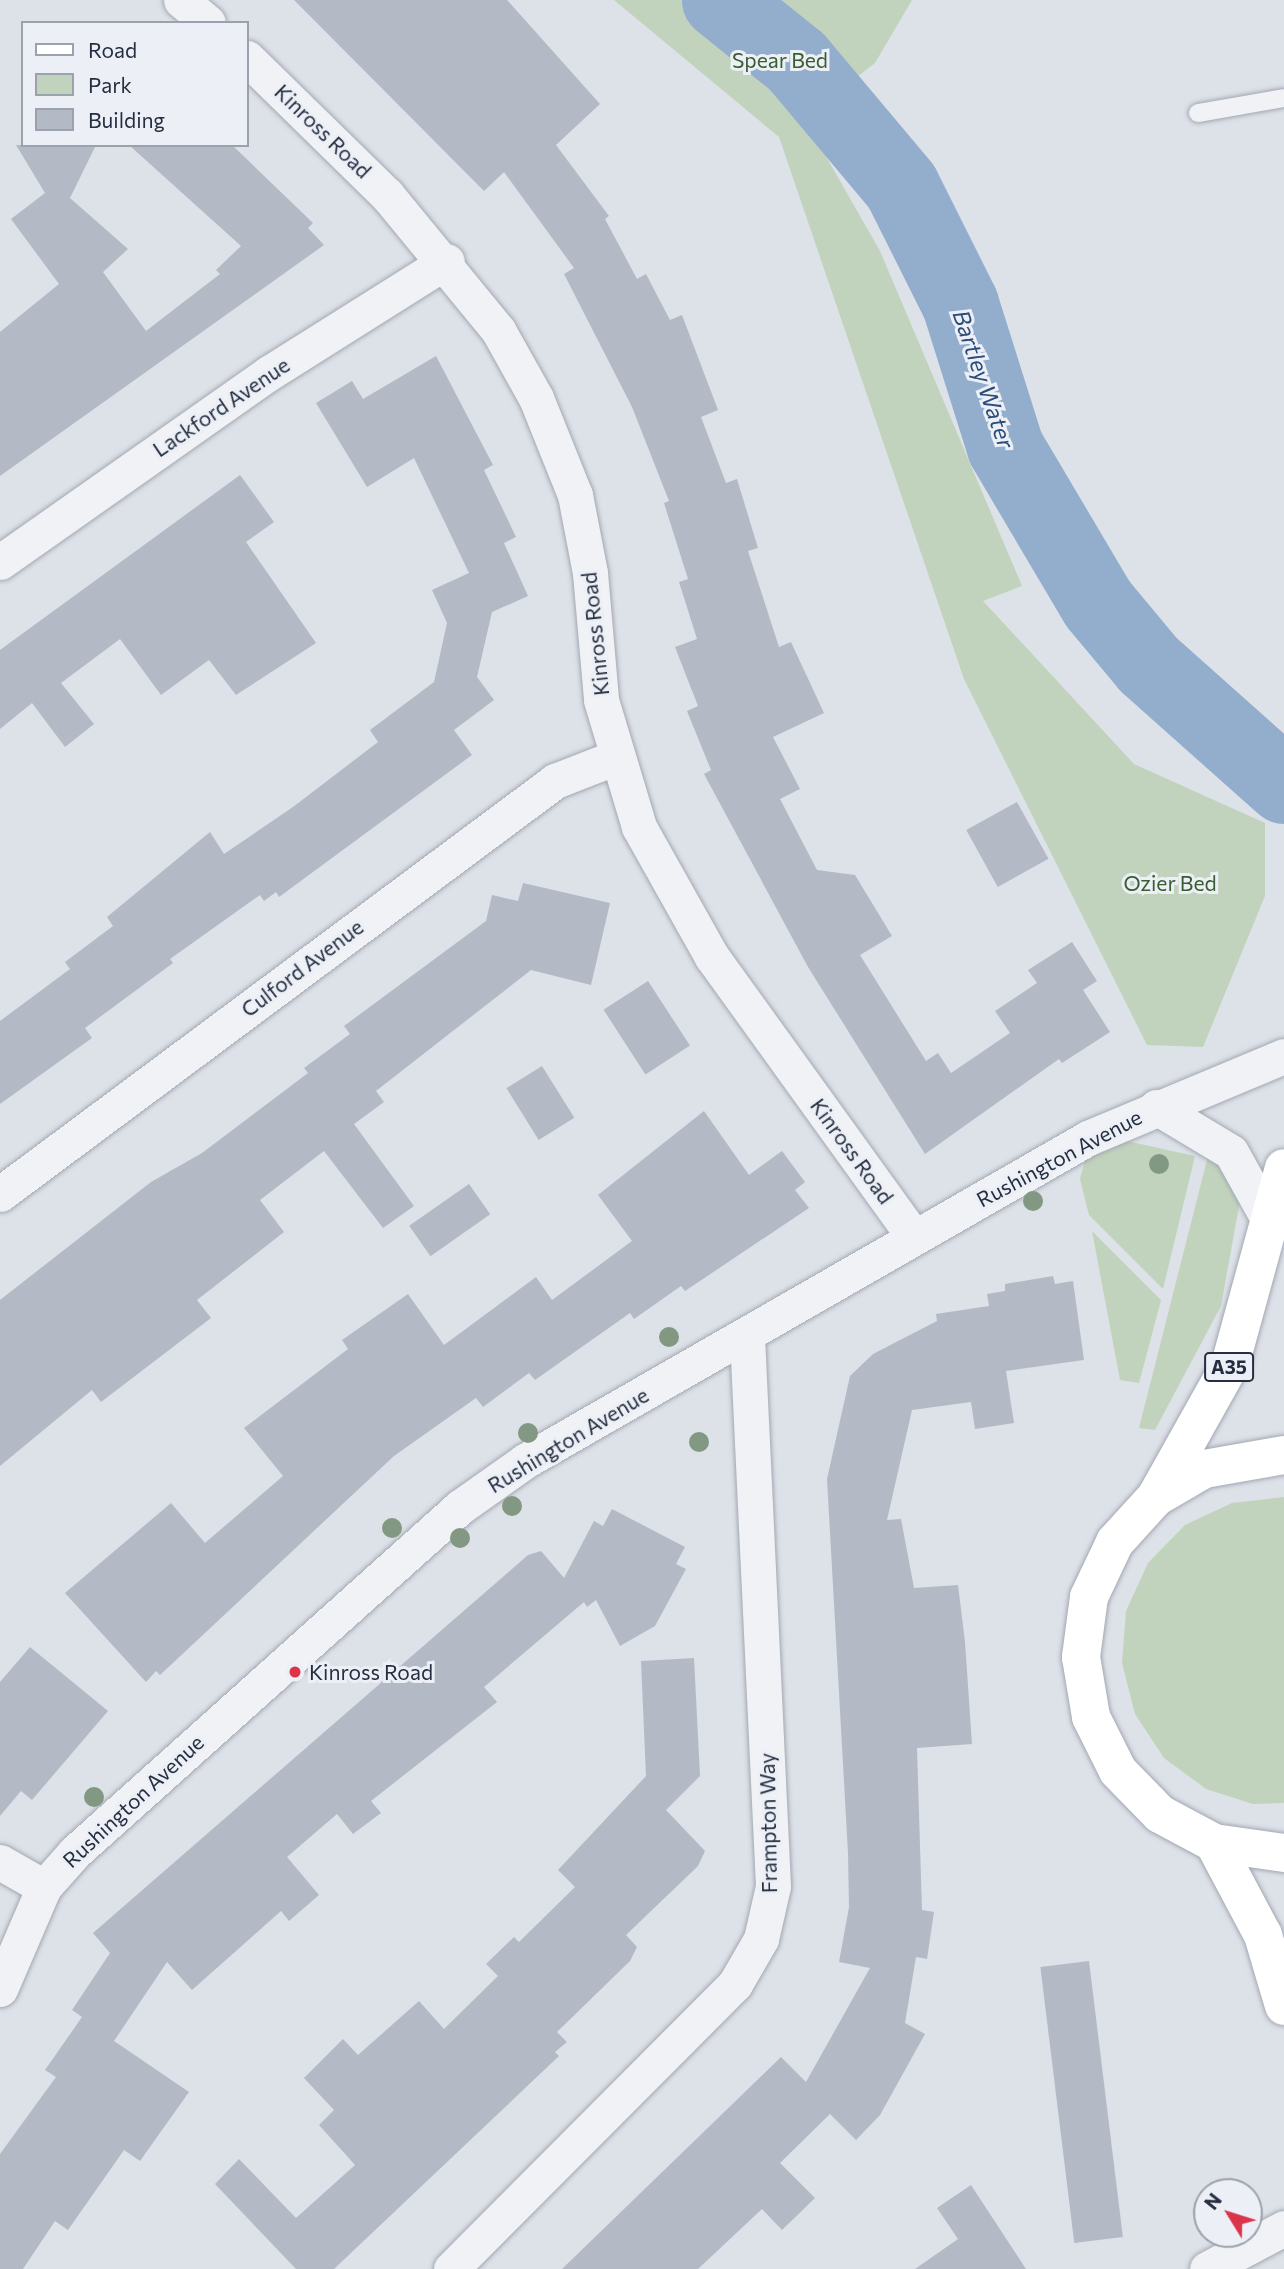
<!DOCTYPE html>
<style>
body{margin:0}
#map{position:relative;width:1284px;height:2269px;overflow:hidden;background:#dde1e8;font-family:Commissioner,sans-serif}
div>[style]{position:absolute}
.green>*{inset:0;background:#c2d3bd}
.river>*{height:77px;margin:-38.5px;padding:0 38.5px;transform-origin:38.5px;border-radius:38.5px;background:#93aecc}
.building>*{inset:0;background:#b3bac6;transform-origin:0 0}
.roads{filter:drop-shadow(0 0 2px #a2a8b2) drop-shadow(0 0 2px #a2a8b2)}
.service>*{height:18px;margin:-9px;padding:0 9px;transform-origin:9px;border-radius:9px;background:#f0f2f6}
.minor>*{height:35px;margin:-17.5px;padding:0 17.5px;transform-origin:17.5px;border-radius:17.5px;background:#f0f2f6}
.primary>*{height:38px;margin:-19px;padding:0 19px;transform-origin:19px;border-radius:19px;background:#fff}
.trees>*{width:20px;height:20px;margin:-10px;border-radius:50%;background:#829883}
.dots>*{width:19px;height:19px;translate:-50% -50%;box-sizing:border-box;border:4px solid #ecf0f6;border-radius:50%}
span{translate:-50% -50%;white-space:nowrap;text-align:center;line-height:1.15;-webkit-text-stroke:6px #ecf0f6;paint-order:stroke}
.shield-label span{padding:2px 5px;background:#ecf0f6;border:2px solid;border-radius:5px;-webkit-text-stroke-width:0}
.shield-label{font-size:19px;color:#252e40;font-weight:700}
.park-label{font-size:21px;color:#385d31}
.street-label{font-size:21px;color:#252e40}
.poi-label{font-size:21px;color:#252e40}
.left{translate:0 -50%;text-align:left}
.water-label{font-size:23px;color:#2b4c78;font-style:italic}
.legend{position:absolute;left:21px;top:21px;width:228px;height:126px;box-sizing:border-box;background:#ecf0f6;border:2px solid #9ca2ad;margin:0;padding:9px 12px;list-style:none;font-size:21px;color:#252e40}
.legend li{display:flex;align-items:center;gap:14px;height:35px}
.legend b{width:35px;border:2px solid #9ca2ad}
.north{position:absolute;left:1193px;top:2178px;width:70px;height:70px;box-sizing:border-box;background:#ecf0f6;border:2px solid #9ca2ad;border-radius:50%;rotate:308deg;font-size:19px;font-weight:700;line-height:28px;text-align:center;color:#252e40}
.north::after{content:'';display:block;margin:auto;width:24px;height:32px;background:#db334a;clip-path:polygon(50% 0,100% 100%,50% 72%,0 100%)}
</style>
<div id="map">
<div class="green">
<i style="clip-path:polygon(614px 0,912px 0,875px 63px,804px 118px,880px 251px,1022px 586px,983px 601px,1134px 764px,1265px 823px,1265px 896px,1203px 1047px,1147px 1045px,964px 679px,779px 137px)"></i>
<i style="clip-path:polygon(1122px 1140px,1195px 1156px,1163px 1289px,1089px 1215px,1080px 1179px,1086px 1156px)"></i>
<i style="clip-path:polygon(1208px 1156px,1222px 1165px,1241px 1195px,1221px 1306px,1155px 1430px,1139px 1428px)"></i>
<i style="clip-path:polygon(1092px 1231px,1161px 1300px,1139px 1383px,1120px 1380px)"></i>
<i style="clip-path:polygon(1284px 1497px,1284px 1803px,1253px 1804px,1206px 1789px,1164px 1758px,1135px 1714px,1122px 1663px,1126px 1611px,1148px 1563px,1185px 1525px,1232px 1503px)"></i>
</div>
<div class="river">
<i style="left:720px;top:0;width:97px;rotate:38.8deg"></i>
<i style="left:796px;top:61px;width:163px;rotate:50deg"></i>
<i style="left:901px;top:186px;width:132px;rotate:63.4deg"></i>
<i style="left:960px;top:304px;width:150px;rotate:72.5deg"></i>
<i style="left:1005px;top:447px;width:182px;rotate:59.4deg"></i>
<i style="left:1098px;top:604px;width:78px;rotate:50.2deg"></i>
<i style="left:1148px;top:664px;width:182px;rotate:41.7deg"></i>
</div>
<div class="building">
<i style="clip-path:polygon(294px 0,507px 0,600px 104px,556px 145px,609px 216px,605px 219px,637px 279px,646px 274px,670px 320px,682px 315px,718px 410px,701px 417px,726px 483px,737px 479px,758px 548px,748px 551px,779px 647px,791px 642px,824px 713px,773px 737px,800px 789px,780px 799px,817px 870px,855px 875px,892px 936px,860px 955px,926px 1061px,938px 1053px,951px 1073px,1010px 1033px,995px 1011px,1037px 983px,1028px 970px,1072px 942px,1097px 981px,1083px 990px,1110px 1032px,1062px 1063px,1059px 1059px,925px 1154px,808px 967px,704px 774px,711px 770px,687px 711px,698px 706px,675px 647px,697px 639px,679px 582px,688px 579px,664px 503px,669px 501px,632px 407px,564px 274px,574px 268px,504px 172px,484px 191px)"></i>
<i style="clip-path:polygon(16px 145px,96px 145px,70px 198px,128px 249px,103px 272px,146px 331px,220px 274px,216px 270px,241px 246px,129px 145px,232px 145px,313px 223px,308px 228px,324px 245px,0 476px,0 332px,59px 284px,11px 219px,45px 193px)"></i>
<i style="clip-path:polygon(436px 356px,493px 465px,484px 470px,516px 537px,504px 543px,528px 596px,492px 612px,477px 677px,494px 700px,454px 730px,472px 755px,279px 897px,276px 892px,264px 901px,260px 895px,170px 959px,173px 963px,85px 1028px,92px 1038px,0 1104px,0 1021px,70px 969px,65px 962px,113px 926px,107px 917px,210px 832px,224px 854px,293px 807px,378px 742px,370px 730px,434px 682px,447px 623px,432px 590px,469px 573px,414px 458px,367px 487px,316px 403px,352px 381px,363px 399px)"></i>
<i style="clip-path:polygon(240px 475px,274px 522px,246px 542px,316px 643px,236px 695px,209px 660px,161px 695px,120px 639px,61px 683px,94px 724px,65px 747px,32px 703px,0 729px,0 650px)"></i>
<i style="left:1017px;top:802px;width:65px;height:58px;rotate:61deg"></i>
<i style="clip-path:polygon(523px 883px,610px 903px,591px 985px,531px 970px,376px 1091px,384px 1102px,354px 1124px,414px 1206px,383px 1228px,324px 1151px,260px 1200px,284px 1232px,197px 1300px,211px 1318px,101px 1402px,92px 1390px,0 1466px,0 1300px,151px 1182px,202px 1153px,308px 1073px,304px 1068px,350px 1034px,344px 1026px,486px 921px,492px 895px,518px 901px)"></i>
<i style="left:648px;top:981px;width:77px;height:53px;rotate:57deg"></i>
<i style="left:542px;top:1066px;width:61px;height:42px;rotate:58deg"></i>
<i style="clip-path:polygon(704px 1111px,749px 1175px,782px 1151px,805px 1182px,795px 1190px,809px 1208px,685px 1291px,681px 1286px,634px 1319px,630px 1313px,535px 1380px,529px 1373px,483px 1407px,476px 1398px,394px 1456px,160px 1675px,156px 1671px,146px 1682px,65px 1593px,171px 1503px,205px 1543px,283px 1476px,244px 1428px,348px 1349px,342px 1340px,408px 1294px,444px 1345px,536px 1277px,552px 1300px,632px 1241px,598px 1195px)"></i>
<i style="left:469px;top:1184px;width:37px;height:73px;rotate:55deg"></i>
<i style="clip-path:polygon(1053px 1276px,1055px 1284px,1073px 1281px,1084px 1360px,1006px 1371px,1014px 1423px,975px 1429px,971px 1402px,912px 1410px,887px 1520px,901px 1519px,914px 1588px,958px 1585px,965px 1642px,972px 1744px,917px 1748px,922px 1910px,934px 1912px,927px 1959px,916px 1957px,905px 2023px,925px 2034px,880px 2115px,856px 2140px,830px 2114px,780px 2163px,815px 2198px,782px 2230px,762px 2209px,698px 2269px,562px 2269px,781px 2057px,806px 2082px,870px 1968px,839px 1962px,849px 1907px,848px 1853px,827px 1479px,850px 1376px,873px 1354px,937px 1321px,936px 1314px,989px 1306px,987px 1294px,1005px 1291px,1005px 1284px)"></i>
<i style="clip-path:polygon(612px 1509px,685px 1547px,676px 1564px,686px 1569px,655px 1626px,620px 1646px,596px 1600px,587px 1607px,584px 1602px,484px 1687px,497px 1702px,371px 1801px,381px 1813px,353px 1834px,337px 1814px,287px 1857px,319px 1895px,289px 1921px,281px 1911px,192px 1990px,167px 1962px,114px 2041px,189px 2092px,140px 2161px,124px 2150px,68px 2230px,55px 2221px,23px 2269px,0 2269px,0 2154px,56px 2077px,45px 2070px,82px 2017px,72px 2010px,110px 1953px,93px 1933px,528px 1555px,541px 1551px,564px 1578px,594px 1521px,603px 1526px)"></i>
<i style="clip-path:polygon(30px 1647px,108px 1711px,32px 1800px,21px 1791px,0 1816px,0 1682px)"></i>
<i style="clip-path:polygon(694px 1658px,700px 1776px,666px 1810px,705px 1851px,698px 1866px,626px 1935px,637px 1947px,630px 1961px,557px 2032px,567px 2042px,555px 2052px,559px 2056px,334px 2269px,296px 2269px,215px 2184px,239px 2159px,296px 2218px,355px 2165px,319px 2125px,334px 2110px,304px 2078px,343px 2039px,358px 2055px,419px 2001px,444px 2029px,498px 1976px,486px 1964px,514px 1937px,519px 1942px,575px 1887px,558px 1870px,646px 1776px,641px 1661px)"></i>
<i style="left:1089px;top:1961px;width:278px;height:49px;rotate:83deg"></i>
<i style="clip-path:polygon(971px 2185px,1026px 2269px,915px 2269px,958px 2239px,937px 2208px)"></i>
</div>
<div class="roads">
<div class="service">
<i style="left:1198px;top:113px;width:87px;rotate:-9.9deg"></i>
</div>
<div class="minor">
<i style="left:181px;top:0;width:35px;rotate:40deg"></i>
<i style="left:247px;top:58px;width:196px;rotate:44.4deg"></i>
<i style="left:387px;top:195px;width:175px;rotate:50.6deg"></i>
<i style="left:498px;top:330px;width:78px;rotate:60.8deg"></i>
<i style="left:536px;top:398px;width:105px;rotate:68.1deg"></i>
<i style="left:575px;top:495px;width:79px;rotate:79.1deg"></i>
<i style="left:590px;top:573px;width:127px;rotate:85deg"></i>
<i style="left:601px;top:700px;width:133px;rotate:73.3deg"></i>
<i style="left:639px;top:827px;width:149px;rotate:60.7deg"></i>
<i style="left:712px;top:957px;width:345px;rotate:54.2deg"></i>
<i style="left:0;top:562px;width:329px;rotate:-35.1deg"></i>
<i style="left:269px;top:373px;width:210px;rotate:-32.2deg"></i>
<i style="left:1156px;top:1107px;width:87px;rotate:31deg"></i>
<i style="left:1231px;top:1152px;width:82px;rotate:60.9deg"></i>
<i style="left:0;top:1194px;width:692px;rotate:-36.65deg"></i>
<i style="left:555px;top:781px;width:63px;rotate:-21.3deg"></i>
<i style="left:0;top:1862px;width:51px;rotate:29.6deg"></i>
<i style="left:0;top:1989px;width:111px;rotate:-66.7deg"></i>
<i style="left:44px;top:1887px;width:47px;rotate:-48.5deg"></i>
<i style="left:75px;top:1852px;width:517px;rotate:-41.86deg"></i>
<i style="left:460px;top:1507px;width:80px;rotate:-35.3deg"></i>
<i style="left:525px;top:1461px;width:649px;rotate:-29.84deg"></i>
<i style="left:1088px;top:1138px;width:212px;rotate:-22.7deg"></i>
<i style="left:451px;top:2269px;width:402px;rotate:-45.1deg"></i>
<i style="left:735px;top:1984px;width:52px;rotate:-60deg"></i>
<i style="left:761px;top:1939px;width:54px;rotate:-77.2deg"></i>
<i style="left:773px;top:1886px;width:550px;rotate:-92.71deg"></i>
<i style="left:1207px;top:2269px;width:87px;rotate:-28deg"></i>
</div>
<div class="primary">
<i style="left:1284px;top:1455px;width:81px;rotate:170.1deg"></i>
<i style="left:1204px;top:1469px;width:56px;rotate:149.7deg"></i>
<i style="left:1156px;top:1497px;width:61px;rotate:132.3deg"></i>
<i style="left:1115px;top:1542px;width:61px;rotate:115.3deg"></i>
<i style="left:1089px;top:1597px;width:61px;rotate:97.6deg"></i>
<i style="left:1081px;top:1657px;width:61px;rotate:80.5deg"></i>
<i style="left:1091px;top:1717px;width:60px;rotate:63.4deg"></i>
<i style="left:1118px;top:1771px;width:60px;rotate:45.7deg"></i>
<i style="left:1160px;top:1814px;width:61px;rotate:28.2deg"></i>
<i style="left:1214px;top:1843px;width:71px;rotate:8.1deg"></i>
<i style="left:1157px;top:1495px;width:149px;rotate:-60.7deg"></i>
<i style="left:1230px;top:1365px;width:204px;rotate:-74.7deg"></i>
<i style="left:1214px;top:1843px;width:104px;rotate:62deg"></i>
<i style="left:1263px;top:1935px;width:74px;rotate:73.5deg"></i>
</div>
</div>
<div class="trees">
<i style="left:1159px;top:1164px"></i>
<i style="left:1033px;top:1201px"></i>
<i style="left:669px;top:1337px"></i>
<i style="left:528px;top:1433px"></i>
<i style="left:699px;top:1442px"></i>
<i style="left:512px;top:1506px"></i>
<i style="left:392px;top:1528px"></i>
<i style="left:460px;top:1538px"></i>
<i style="left:94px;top:1797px"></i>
</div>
<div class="dots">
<i style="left:295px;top:1672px;background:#db334a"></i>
</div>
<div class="shield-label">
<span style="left:1229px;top:1367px">A35</span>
</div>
<div class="park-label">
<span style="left:780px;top:60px">Spear Bed</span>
<span style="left:1170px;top:883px">Ozier Bed</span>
</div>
<div class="street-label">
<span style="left:323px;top:131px;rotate:44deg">Kinross Road</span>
<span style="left:221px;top:407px;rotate:-34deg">Lackford Avenue</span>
<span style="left:595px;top:634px;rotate:-96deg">Kinross Road</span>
<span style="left:302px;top:968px;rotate:-37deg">Culford Avenue</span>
<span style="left:852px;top:1151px;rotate:54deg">Kinross Road</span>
<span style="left:1059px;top:1158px;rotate:-28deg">Rushington Avenue</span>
<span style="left:568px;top:1440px;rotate:-31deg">Rushington Avenue</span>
<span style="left:133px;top:1801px;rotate:-43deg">Rushington Avenue</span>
<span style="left:768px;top:1823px;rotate:-91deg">Frampton Way</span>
</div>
<div class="poi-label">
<span class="left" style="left:309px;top:1672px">Kinross Road</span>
</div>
<div class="water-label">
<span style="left:984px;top:379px;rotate:71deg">Bartley Water</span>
</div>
<ul class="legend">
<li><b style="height:9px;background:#fff"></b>Road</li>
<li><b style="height:19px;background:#c2d3bd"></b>Park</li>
<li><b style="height:19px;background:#b3bac6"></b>Building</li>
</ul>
<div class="north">N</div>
</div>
